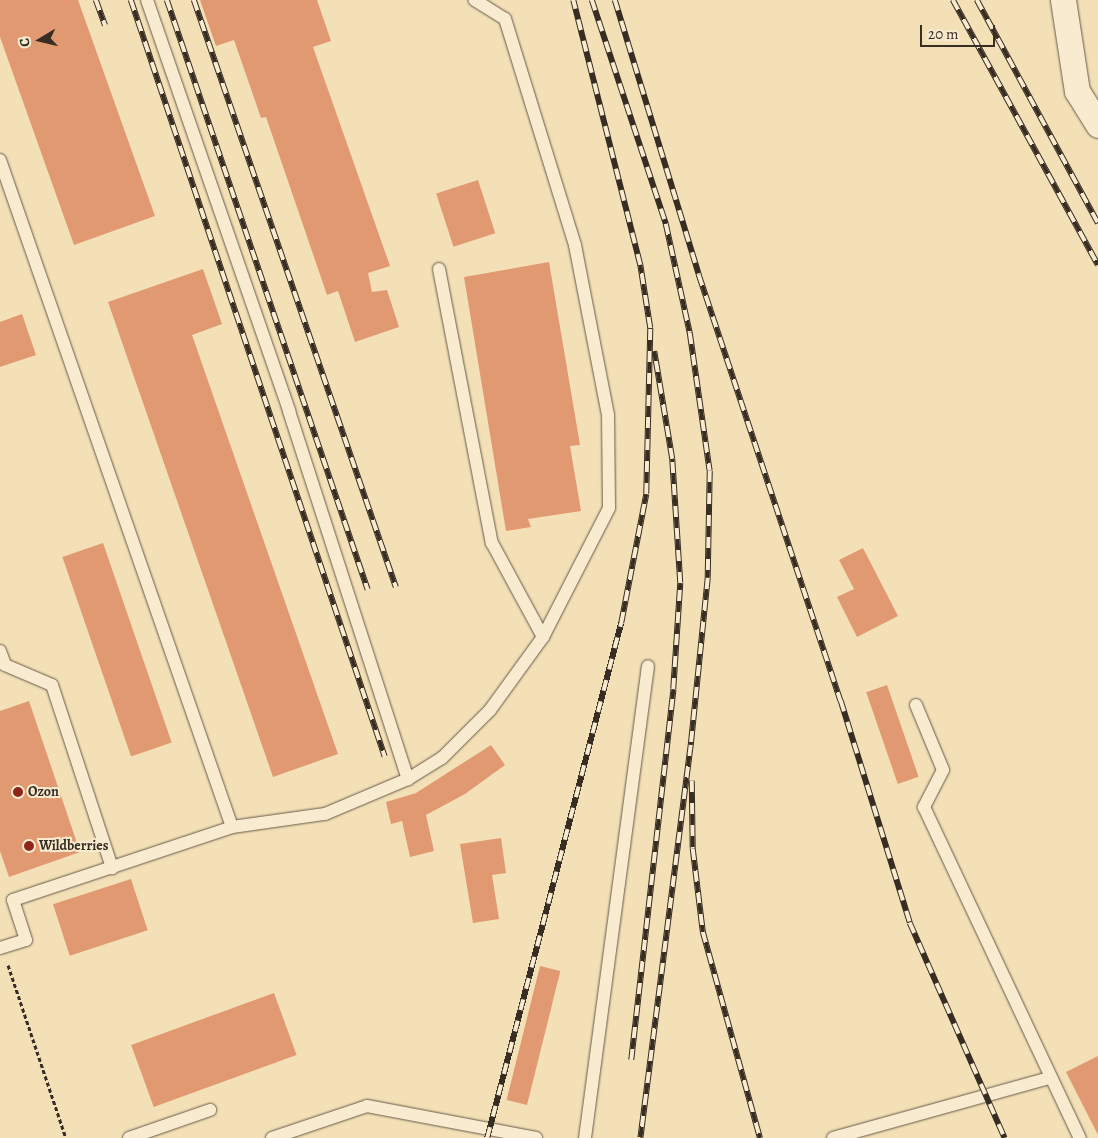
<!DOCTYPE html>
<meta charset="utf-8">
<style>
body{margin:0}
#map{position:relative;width:1098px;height:1138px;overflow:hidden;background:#f4e0b7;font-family:Alegreya,serif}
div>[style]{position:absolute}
.building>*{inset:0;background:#e19972;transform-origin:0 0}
.path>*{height:3px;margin-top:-1.5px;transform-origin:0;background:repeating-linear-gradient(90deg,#372d22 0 4px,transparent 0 6.5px)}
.roads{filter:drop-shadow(0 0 1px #665a47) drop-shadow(0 0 1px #665a47)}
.service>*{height:12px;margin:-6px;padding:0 6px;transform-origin:6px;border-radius:6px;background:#f8ebd0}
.minor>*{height:25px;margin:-12.5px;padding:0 12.5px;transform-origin:12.5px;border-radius:12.5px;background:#f8ebd0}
.rail>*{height:5.5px;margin-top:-2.75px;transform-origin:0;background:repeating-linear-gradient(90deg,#f8ebd0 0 11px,#372d22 0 22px);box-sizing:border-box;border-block:1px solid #372d22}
.dots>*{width:14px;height:14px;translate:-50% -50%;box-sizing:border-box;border:2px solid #f8ebd0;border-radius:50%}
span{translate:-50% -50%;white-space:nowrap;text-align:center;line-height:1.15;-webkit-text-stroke:4px #f8ebd0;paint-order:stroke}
.poi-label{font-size:14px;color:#372d22;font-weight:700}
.left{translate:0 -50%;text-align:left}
.north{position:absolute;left:15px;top:15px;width:50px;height:50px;-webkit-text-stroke:4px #f8ebd0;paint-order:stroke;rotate:261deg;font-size:14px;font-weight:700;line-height:20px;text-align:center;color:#372d22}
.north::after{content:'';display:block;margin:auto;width:18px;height:22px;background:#372d22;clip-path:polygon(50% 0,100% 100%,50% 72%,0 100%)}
.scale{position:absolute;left:920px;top:25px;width:75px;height:22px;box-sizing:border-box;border:2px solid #372d22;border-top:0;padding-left:6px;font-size:15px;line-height:18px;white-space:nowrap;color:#372d22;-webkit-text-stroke:4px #f8ebd0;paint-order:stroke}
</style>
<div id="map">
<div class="building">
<i style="clip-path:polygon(0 0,78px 0,155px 216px,74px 245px,0 37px)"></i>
<i style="clip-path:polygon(200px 0,317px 0,331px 41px,313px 47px,390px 266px,368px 273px,372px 292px,387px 290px,399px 327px,355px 342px,338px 291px,327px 295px,266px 117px,261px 118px,234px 40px,216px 46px)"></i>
<i style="left:478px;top:180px;width:56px;height:44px;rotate:72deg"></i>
<i style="clip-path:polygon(549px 262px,580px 445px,570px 446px,581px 511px,528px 519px,531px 527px,506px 531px,464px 277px)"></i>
<i style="clip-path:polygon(203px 269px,222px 324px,192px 335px,338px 754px,273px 777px,108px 302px)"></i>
<i style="clip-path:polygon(22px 314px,36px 355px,0 367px,0 322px)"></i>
<i style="left:103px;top:543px;width:211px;height:43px;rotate:71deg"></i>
<i style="clip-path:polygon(863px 548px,898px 616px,857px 637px,837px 597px,854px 589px,839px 560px)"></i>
<i style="left:887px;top:685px;width:97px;height:22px;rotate:71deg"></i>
<i style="clip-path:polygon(29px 701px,80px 852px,9px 877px,0 851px,0 711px)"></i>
<i style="clip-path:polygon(491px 745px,505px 765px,465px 794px,426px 815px,434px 851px,410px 857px,402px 821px,391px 824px,386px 802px,416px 793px)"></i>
<i style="clip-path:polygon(501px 838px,506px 873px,492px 875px,499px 919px,473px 923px,460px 844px)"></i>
<i style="left:131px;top:879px;width:54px;height:82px;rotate:72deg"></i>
<i style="left:540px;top:966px;width:21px;height:138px;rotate:14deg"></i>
<i style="left:274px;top:993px;width:66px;height:152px;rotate:70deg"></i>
<i style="clip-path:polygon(1098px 1056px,1098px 1135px,1066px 1072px)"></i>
</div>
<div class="path">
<i style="left:8px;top:965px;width:182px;rotate:71.5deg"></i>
</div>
<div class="roads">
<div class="service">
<i style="left:147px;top:0;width:435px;rotate:70.9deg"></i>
<i style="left:289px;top:411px;width:387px;rotate:72.1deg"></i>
<i style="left:0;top:160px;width:706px;rotate:70.82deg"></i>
<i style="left:439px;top:269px;width:279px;rotate:79.1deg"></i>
<i style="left:492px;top:543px;width:107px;rotate:61.5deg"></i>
<i style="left:0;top:651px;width:15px;rotate:70deg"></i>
<i style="left:5px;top:665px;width:51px;rotate:23.1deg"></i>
<i style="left:52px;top:685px;width:193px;rotate:71.8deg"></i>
<i style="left:916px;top:705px;width:70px;rotate:67.4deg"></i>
<i style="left:943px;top:770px;width:42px;rotate:117.2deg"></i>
<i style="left:924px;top:807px;width:366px;rotate:64.8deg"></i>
<i style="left:0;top:948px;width:27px;rotate:-17deg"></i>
<i style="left:26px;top:940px;width:42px;rotate:-108deg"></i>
<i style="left:13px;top:900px;width:231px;rotate:-18.4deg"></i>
<i style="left:232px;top:827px;width:94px;rotate:-8deg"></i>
<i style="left:325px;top:814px;width:90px;rotate:-22.9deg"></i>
<i style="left:408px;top:779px;width:40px;rotate:-32deg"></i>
<i style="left:442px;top:758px;width:68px;rotate:-45deg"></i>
<i style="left:490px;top:710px;width:90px;rotate:-54deg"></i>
<i style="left:543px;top:637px;width:145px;rotate:-62.9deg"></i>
<i style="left:609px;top:508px;width:93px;rotate:-90.6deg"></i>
<i style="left:608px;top:415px;width:173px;rotate:-101deg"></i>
<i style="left:575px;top:245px;width:237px;rotate:-107.2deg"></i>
<i style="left:505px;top:19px;width:36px;rotate:-148deg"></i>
<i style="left:129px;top:1138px;width:86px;rotate:-19.1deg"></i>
<i style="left:272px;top:1138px;width:100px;rotate:-18.6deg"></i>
<i style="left:367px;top:1106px;width:172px;rotate:10.7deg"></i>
<i style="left:585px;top:1138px;width:476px;rotate:-82.4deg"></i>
<i style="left:833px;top:1138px;width:225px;rotate:-15.5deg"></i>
</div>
<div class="minor">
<i style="left:1063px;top:0;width:92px;rotate:81.3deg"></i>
<i style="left:1077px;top:91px;width:40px;rotate:58deg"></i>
</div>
</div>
<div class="rail">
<i style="left:96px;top:0;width:27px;rotate:70deg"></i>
<i style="left:131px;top:0;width:798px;rotate:71.45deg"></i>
<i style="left:167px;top:0;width:623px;rotate:71.19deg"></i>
<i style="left:194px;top:0;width:621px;rotate:71.01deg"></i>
<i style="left:592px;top:0;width:236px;rotate:71.7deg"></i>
<i style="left:666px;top:224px;width:112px;rotate:77.6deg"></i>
<i style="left:690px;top:333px;width:139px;rotate:81.8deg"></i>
<i style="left:710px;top:471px;width:107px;rotate:91.1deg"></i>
<i style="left:708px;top:578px;width:168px;rotate:95.8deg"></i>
<i style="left:691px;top:745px;width:396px;rotate:97.3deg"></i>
<i style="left:615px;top:0;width:288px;rotate:73deg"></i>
<i style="left:699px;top:275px;width:449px;rotate:71.6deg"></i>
<i style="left:841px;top:701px;width:232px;rotate:72.7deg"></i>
<i style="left:910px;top:923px;width:235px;rotate:66.2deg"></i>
<i style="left:953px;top:0;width:302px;rotate:61.3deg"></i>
<i style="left:977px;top:0;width:254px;rotate:61.5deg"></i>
<i style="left:692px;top:781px;width:68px;rotate:89.2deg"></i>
<i style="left:693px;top:849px;width:84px;rotate:83.1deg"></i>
<i style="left:703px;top:932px;width:214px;rotate:74.5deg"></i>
<i style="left:631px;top:1060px;width:373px;rotate:-83.5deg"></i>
<i style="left:673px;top:689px;width:106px;rotate:-86.2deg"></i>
<i style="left:680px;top:583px;width:124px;rotate:-93.7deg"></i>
<i style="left:672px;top:459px;width:109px;rotate:-99.5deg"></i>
<i style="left:487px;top:1138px;width:532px;rotate:-75.42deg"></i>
<i style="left:621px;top:623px;width:131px;rotate:-79deg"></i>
<i style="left:646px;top:494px;width:166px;rotate:-88.6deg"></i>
<i style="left:650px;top:328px;width:64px;rotate:-99deg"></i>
<i style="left:640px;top:265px;width:273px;rotate:-104.2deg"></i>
</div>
<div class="dots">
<i style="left:18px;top:792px;background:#8f2418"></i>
<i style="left:29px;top:846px;background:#8f2418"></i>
</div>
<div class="poi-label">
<span class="left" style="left:28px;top:792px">Ozon</span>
<span class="left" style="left:39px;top:846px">Wildberries</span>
</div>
<div class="north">С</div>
<div class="scale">20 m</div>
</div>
